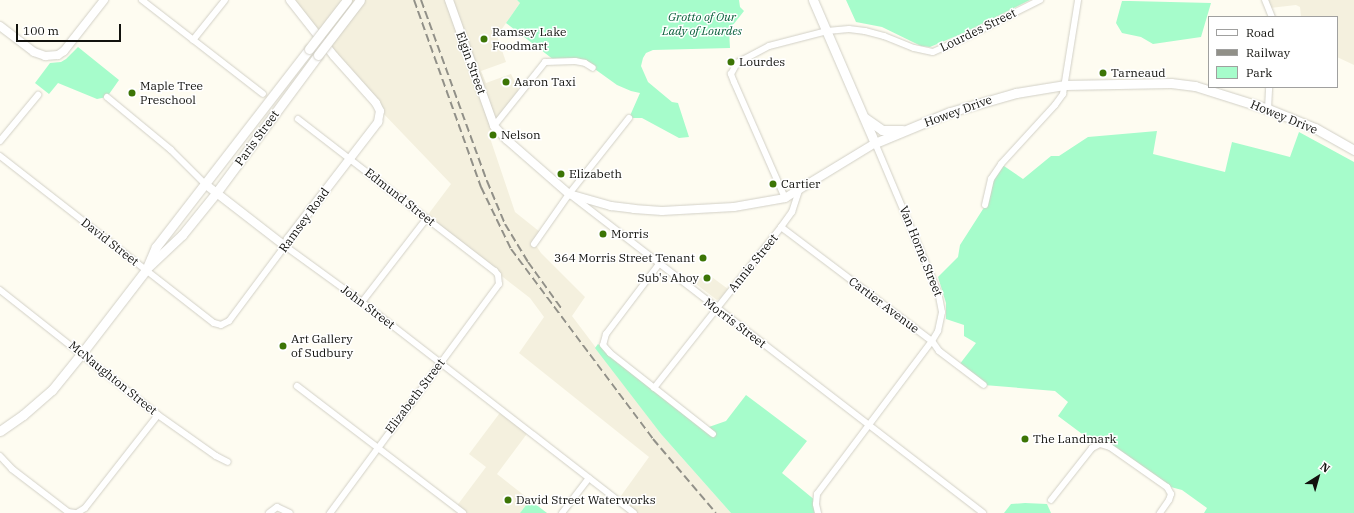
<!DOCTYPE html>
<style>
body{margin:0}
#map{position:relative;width:1354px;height:513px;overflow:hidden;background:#fefcf1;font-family:"IBM Plex Serif",serif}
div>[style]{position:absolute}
.built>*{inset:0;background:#f4f0de}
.green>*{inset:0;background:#a6fccb}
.roads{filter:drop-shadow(0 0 1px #d2d0c6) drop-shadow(0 0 1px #d2d0c6)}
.minor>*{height:6px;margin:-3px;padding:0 3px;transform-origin:3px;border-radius:3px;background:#fff}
.tertiary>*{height:8px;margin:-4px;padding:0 4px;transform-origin:4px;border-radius:4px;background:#fff}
.secondary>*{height:9px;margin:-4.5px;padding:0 4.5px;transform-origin:4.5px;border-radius:4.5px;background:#fff}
.rail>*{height:2px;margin-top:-1px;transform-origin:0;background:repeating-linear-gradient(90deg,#919088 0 8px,transparent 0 12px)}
.bridges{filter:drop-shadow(0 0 1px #d2d0c6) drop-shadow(0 0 1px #d2d0c6)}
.secondary-bridge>*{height:9px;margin:-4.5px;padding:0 4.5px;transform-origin:4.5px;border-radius:4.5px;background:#fff}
.dots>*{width:11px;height:11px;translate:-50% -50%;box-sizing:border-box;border:2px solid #fff;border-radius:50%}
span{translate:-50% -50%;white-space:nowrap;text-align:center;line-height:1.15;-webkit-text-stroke:3px #fff;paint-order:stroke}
.park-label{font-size:12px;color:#0c603c;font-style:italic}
.street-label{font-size:12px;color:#12120e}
.poi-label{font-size:12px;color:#12120e}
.left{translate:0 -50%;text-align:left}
.right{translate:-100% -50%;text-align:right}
.legend{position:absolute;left:1208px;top:16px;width:130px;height:72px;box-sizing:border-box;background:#fff;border:1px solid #a0a09f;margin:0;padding:5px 7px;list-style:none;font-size:12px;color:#12120e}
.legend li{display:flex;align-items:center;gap:8px;height:20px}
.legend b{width:20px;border:1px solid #a0a09f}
.north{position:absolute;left:1298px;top:457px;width:40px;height:40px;-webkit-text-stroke:3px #fff;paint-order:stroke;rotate:37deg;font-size:11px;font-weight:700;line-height:16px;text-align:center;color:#12120e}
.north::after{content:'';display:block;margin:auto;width:14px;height:18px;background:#12120e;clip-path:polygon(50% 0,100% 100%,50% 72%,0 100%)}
.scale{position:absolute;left:16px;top:24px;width:105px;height:18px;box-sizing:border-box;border:2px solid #12120e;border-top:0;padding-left:5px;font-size:12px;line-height:14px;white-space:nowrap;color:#12120e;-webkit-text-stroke:3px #fff;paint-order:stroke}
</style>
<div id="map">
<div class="built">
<i style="clip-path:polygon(291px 0,517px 0,520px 3px,497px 36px,506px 62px,481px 71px,486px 83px,511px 74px,519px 90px,498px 117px,489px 135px,515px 212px,540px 232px,533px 241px,541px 253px,585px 297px,572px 316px,661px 434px,731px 513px,635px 513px,618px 500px,649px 457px,519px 353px,544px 317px,530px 298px,427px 218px,430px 212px,451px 184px,381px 111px)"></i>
<i style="clip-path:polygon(1265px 0,1354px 0,1354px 65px,1337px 57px,1337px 17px,1301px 17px,1300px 7px,1296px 5px,1269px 8px)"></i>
<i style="clip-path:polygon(705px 272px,728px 289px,721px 298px,717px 300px,696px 284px)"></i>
<i style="clip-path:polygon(502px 410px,529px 431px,497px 474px,530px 500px,520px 513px,464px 513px,456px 507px,486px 467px,469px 454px)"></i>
</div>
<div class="green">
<i style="clip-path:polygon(517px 0,739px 0,740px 7px,744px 11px,729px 30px,730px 48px,653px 50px,646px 53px,643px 58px,641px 66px,648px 82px,672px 102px,678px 103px,689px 137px,679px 138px,642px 118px,629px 118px,640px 93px,631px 91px,617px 85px,585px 62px,554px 60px,506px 23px,520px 3px)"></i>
<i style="clip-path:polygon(846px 0,1030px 0,961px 34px,930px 47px,921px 46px,882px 27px,856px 22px)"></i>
<i style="clip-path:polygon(1122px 1px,1130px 1px,1211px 3px,1201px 37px,1153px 44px,1141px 37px,1122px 33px,1116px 23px)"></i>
<i style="clip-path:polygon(78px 47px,119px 80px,107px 97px,97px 99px,58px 83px,49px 94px,35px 83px,50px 63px,61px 62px,66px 59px)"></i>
<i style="clip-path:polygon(1157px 131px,1153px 154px,1225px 172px,1232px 142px,1290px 157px,1299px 132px,1354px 162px,1354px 513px,1204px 513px,1207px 508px,1182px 490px,1167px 486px,1110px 446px,1097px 445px,1058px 416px,1068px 402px,1055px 391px,984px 385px,959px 365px,976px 343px,964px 336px,964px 325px,946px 319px,946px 303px,938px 277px,958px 257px,960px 245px,985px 206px,989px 186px,1001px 164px,1023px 179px,1051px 156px,1059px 156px,1088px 137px)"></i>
<i style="clip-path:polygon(598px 344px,706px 428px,726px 421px,746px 395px,807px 441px,782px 473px,816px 501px,819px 513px,731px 513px,661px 434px,595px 348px)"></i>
<i style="clip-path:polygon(530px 500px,547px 513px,520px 513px)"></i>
<i style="clip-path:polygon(1025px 503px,1047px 504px,1051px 513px,1004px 513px,1011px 504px)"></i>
</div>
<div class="roads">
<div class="minor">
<i style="left:142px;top:0;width:153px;rotate:37.8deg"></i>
<i style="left:1265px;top:0;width:18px;rotate:68deg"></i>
<i style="left:193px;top:40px;width:51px;rotate:-51.3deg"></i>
<i style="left:107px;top:97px;width:83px;rotate:39.6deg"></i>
<i style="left:171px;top:150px;width:48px;rotate:45deg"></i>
<i style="left:1268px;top:109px;width:22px;rotate:-87deg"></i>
<i style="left:298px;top:119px;width:249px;rotate:37.7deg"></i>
<i style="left:495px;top:271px;width:5px;rotate:53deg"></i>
<i style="left:498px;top:275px;width:9px;rotate:84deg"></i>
<i style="left:499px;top:284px;width:285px;rotate:126.4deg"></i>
<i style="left:494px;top:126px;width:82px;rotate:-51.4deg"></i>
<i style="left:545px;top:62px;width:30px;rotate:-2deg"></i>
<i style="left:575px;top:61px;width:10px;rotate:11deg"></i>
<i style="left:585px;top:63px;width:9px;rotate:32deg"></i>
<i style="left:0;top:141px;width:60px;rotate:-50.4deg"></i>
<i style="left:0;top:156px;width:271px;rotate:38deg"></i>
<i style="left:214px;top:323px;width:7px;rotate:16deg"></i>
<i style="left:221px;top:325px;width:9px;rotate:-27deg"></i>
<i style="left:229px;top:321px;width:94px;rotate:-53.3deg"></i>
<i style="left:285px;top:246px;width:95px;rotate:36deg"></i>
<i style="left:362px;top:302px;width:344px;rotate:37.8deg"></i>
<i style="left:572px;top:196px;width:519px;rotate:37.64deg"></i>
<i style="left:785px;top:198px;width:127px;rotate:-113.7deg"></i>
<i style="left:734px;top:82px;width:9px;rotate:-111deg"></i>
<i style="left:731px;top:74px;width:13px;rotate:-61deg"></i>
<i style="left:737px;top:63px;width:36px;rotate:-28deg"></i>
<i style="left:769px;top:46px;width:60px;rotate:-14.5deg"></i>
<i style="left:827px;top:31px;width:22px;rotate:-5deg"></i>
<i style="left:849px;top:29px;width:16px;rotate:7deg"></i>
<i style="left:865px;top:31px;width:20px;rotate:15deg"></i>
<i style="left:884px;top:36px;width:32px;rotate:22deg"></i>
<i style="left:914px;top:48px;width:19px;rotate:12deg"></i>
<i style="left:933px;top:52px;width:27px;rotate:-24deg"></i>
<i style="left:958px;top:41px;width:92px;rotate:-26.6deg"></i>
<i style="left:985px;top:205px;width:27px;rotate:-77deg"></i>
<i style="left:991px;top:179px;width:18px;rotate:-56deg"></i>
<i style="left:1001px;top:164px;width:80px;rotate:-47.5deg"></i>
<i style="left:1055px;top:105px;width:14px;rotate:-54deg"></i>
<i style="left:1063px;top:94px;width:95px;rotate:-80.9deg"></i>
<i style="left:781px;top:227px;width:189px;rotate:37.1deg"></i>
<i style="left:932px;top:341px;width:12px;rotate:55deg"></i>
<i style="left:939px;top:351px;width:56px;rotate:37.1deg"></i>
<i style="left:534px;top:244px;width:61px;rotate:-55deg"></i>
<i style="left:569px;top:194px;width:97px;rotate:-51.7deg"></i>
<i style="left:659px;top:264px;width:88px;rotate:127.1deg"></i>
<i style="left:606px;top:334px;width:11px;rotate:105deg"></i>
<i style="left:603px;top:345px;width:11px;rotate:49deg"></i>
<i style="left:610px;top:353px;width:131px;rotate:38.2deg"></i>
<i style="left:0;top:290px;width:201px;rotate:38.3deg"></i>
<i style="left:158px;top:415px;width:71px;rotate:35.3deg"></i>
<i style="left:216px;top:456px;width:13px;rotate:27deg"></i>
<i style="left:362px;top:302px;width:106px;rotate:-52.3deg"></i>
<i style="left:297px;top:386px;width:209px;rotate:37.4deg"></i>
<i style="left:654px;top:388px;width:205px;rotate:-51.7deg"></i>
<i style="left:781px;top:227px;width:19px;rotate:-54deg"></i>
<i style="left:792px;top:212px;width:22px;rotate:-72deg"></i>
<i style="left:0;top:456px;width:18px;rotate:47deg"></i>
<i style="left:12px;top:469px;width:71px;rotate:37.5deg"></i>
<i style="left:68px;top:512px;width:7px;rotate:8deg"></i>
<i style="left:1051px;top:500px;width:66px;rotate:-51.7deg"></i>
<i style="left:1092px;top:448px;width:9px;rotate:-27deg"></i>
<i style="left:1100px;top:444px;width:10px;rotate:17deg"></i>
<i style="left:1110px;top:447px;width:70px;rotate:35.1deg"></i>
<i style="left:1167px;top:487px;width:8px;rotate:60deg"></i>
<i style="left:1171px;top:494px;width:6px;rotate:108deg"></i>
<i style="left:1169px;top:500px;width:16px;rotate:125deg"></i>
<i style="left:77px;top:513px;width:9px;rotate:-32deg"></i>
<i style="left:85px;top:508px;width:118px;rotate:-51.9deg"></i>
<i style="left:269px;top:513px;width:10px;rotate:-37deg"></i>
<i style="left:277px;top:507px;width:14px;rotate:25deg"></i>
<i style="left:562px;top:513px;width:44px;rotate:-52.4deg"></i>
<i style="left:818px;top:513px;width:9px;rotate:-103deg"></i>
<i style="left:816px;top:504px;width:10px;rotate:-84deg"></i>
<i style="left:817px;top:494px;width:191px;rotate:-53.1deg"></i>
<i style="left:932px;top:341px;width:12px;rotate:-59deg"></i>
<i style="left:938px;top:331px;width:19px;rotate:-78deg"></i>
<i style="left:942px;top:312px;width:20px;rotate:-101deg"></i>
<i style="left:938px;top:292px;width:162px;rotate:-112.9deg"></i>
</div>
<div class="tertiary">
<i style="left:449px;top:0;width:134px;rotate:70.3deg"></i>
<i style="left:494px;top:126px;width:18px;rotate:47deg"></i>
<i style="left:506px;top:139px;width:84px;rotate:41.1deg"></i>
<i style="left:569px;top:194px;width:44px;rotate:15.9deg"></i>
<i style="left:611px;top:206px;width:23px;rotate:7deg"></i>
<i style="left:634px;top:209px;width:28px;rotate:4deg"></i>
<i style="left:662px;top:211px;width:72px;rotate:-3.2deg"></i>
<i style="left:734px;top:207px;width:52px;rotate:-10deg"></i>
<i style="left:785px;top:198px;width:105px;rotate:-31.4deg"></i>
<i style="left:0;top:26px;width:43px;rotate:37.4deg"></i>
<i style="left:34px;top:52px;width:12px;rotate:20deg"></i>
<i style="left:45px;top:56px;width:13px;rotate:-4deg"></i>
<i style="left:58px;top:55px;width:7px;rotate:-34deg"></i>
<i style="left:64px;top:51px;width:65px;rotate:-51.9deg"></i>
<i style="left:205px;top:184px;width:101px;rotate:37.8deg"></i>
<i style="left:285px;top:246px;width:8px;rotate:-67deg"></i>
<i style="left:288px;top:239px;width:148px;rotate:-52.4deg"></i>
<i style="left:378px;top:122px;width:11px;rotate:-80deg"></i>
<i style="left:380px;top:111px;width:9px;rotate:-117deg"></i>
<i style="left:376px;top:103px;width:63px;rotate:-131.8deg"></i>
<i style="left:334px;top:56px;width:71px;rotate:-128.2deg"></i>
</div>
<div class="secondary">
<i style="left:813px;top:0;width:156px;rotate:66.6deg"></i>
<i style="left:875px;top:143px;width:81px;rotate:-22.5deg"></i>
<i style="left:950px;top:112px;width:69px;rotate:-16.1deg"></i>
<i style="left:1016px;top:93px;width:50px;rotate:-9.3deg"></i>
<i style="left:1065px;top:85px;width:106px;rotate:-1.1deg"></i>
<i style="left:1171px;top:83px;width:24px;rotate:7deg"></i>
<i style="left:1195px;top:86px;width:77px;rotate:17.5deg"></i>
<i style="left:1268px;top:109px;width:51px;rotate:22deg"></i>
<i style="left:1315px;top:128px;width:45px;rotate:29.4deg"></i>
<i style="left:865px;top:118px;width:21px;rotate:35deg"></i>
<i style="left:882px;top:130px;width:20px"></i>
<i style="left:148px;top:267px;width:47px;rotate:-43.3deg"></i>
<i style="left:182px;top:235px;width:54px;rotate:-51deg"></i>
<i style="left:216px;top:193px;width:172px;rotate:-53.5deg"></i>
<i style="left:0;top:431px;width:28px;rotate:-35deg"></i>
<i style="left:23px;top:415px;width:38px;rotate:-41deg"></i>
<i style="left:52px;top:390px;width:48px;rotate:-51deg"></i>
<i style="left:82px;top:353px;width:105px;rotate:-52.4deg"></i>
<i style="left:146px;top:270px;width:25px;rotate:-67deg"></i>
<i style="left:156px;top:247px;width:250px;rotate:-52.3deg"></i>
</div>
</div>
<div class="rail">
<i style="left:414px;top:0;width:199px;rotate:70.3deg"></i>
<i style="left:481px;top:187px;width:69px;rotate:64.2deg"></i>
<i style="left:511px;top:249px;width:237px;rotate:53.2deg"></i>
<i style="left:653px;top:439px;width:97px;rotate:49.6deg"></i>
<i style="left:421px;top:0;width:193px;rotate:70deg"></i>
<i style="left:487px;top:181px;width:47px;rotate:67.3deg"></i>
<i style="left:505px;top:224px;width:44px;rotate:58.8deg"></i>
<i style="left:528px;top:262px;width:57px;rotate:54.3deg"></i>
</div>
<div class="bridges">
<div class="secondary-bridge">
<i style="left:309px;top:49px;width:62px;rotate:-52.2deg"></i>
<i style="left:318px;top:55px;width:69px;rotate:-52.6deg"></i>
</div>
</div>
<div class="dots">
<i style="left:484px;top:39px;background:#3c7506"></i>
<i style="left:731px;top:62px;background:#3c7506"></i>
<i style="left:1103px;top:73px;background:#3c7506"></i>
<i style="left:506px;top:82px;background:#3c7506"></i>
<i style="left:132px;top:93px;background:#3c7506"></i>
<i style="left:493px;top:135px;background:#3c7506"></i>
<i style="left:561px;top:174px;background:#3c7506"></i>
<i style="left:773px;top:184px;background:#3c7506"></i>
<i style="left:603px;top:234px;background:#3c7506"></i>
<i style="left:703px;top:258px;background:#3c7506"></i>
<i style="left:707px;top:278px;background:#3c7506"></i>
<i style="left:283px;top:346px;background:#3c7506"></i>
<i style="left:1025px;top:439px;background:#3c7506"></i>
<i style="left:508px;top:500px;background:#3c7506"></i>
</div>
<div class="park-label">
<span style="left:702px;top:24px">Grotto of Our<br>Lady of Lourdes</span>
</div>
<div class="street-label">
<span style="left:978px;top:30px;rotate:-26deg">Lourdes Street</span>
<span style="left:471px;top:63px;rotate:70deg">Elgin Street</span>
<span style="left:958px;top:111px;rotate:-20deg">Howey Drive</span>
<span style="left:1284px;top:117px;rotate:22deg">Howey Drive</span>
<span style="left:257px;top:138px;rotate:-54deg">Paris Street</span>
<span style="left:400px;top:197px;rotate:38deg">Edmund Street</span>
<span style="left:304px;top:220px;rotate:-54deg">Ramsey Road</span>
<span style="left:110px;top:242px;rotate:38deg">David Street</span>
<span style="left:921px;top:251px;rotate:68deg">Van Horne Street</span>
<span style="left:753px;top:263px;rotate:-51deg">Annie Street</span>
<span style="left:884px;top:305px;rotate:37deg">Cartier Avenue</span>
<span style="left:368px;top:307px;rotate:37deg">John Street</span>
<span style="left:735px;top:323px;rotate:37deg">Morris Street</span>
<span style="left:113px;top:378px;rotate:39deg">McNaughton Street</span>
<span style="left:415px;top:396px;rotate:-53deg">Elizabeth Street</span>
</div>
<div class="poi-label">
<span class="left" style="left:492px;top:39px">Ramsey Lake<br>Foodmart</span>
<span class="left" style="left:739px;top:62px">Lourdes</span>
<span class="left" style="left:1111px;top:73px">Tarneaud</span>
<span class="left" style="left:514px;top:82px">Aaron Taxi</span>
<span class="left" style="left:140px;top:93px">Maple Tree<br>Preschool</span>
<span class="left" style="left:501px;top:135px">Nelson</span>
<span class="left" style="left:569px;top:174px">Elizabeth</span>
<span class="left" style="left:781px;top:184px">Cartier</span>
<span class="left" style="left:611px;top:234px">Morris</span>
<span class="right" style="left:695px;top:258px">364 Morris Street Tenant</span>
<span class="right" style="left:699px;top:278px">Sub's Ahoy</span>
<span class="left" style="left:291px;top:346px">Art Gallery<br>of Sudbury</span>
<span class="left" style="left:1033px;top:439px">The Landmark</span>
<span class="left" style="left:516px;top:500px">David Street Waterworks</span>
</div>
<ul class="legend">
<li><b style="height:5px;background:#fff"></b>Road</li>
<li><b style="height:5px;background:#919088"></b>Railway</li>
<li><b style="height:11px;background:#a6fccb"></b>Park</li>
</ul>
<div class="north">N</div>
<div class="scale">100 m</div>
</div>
